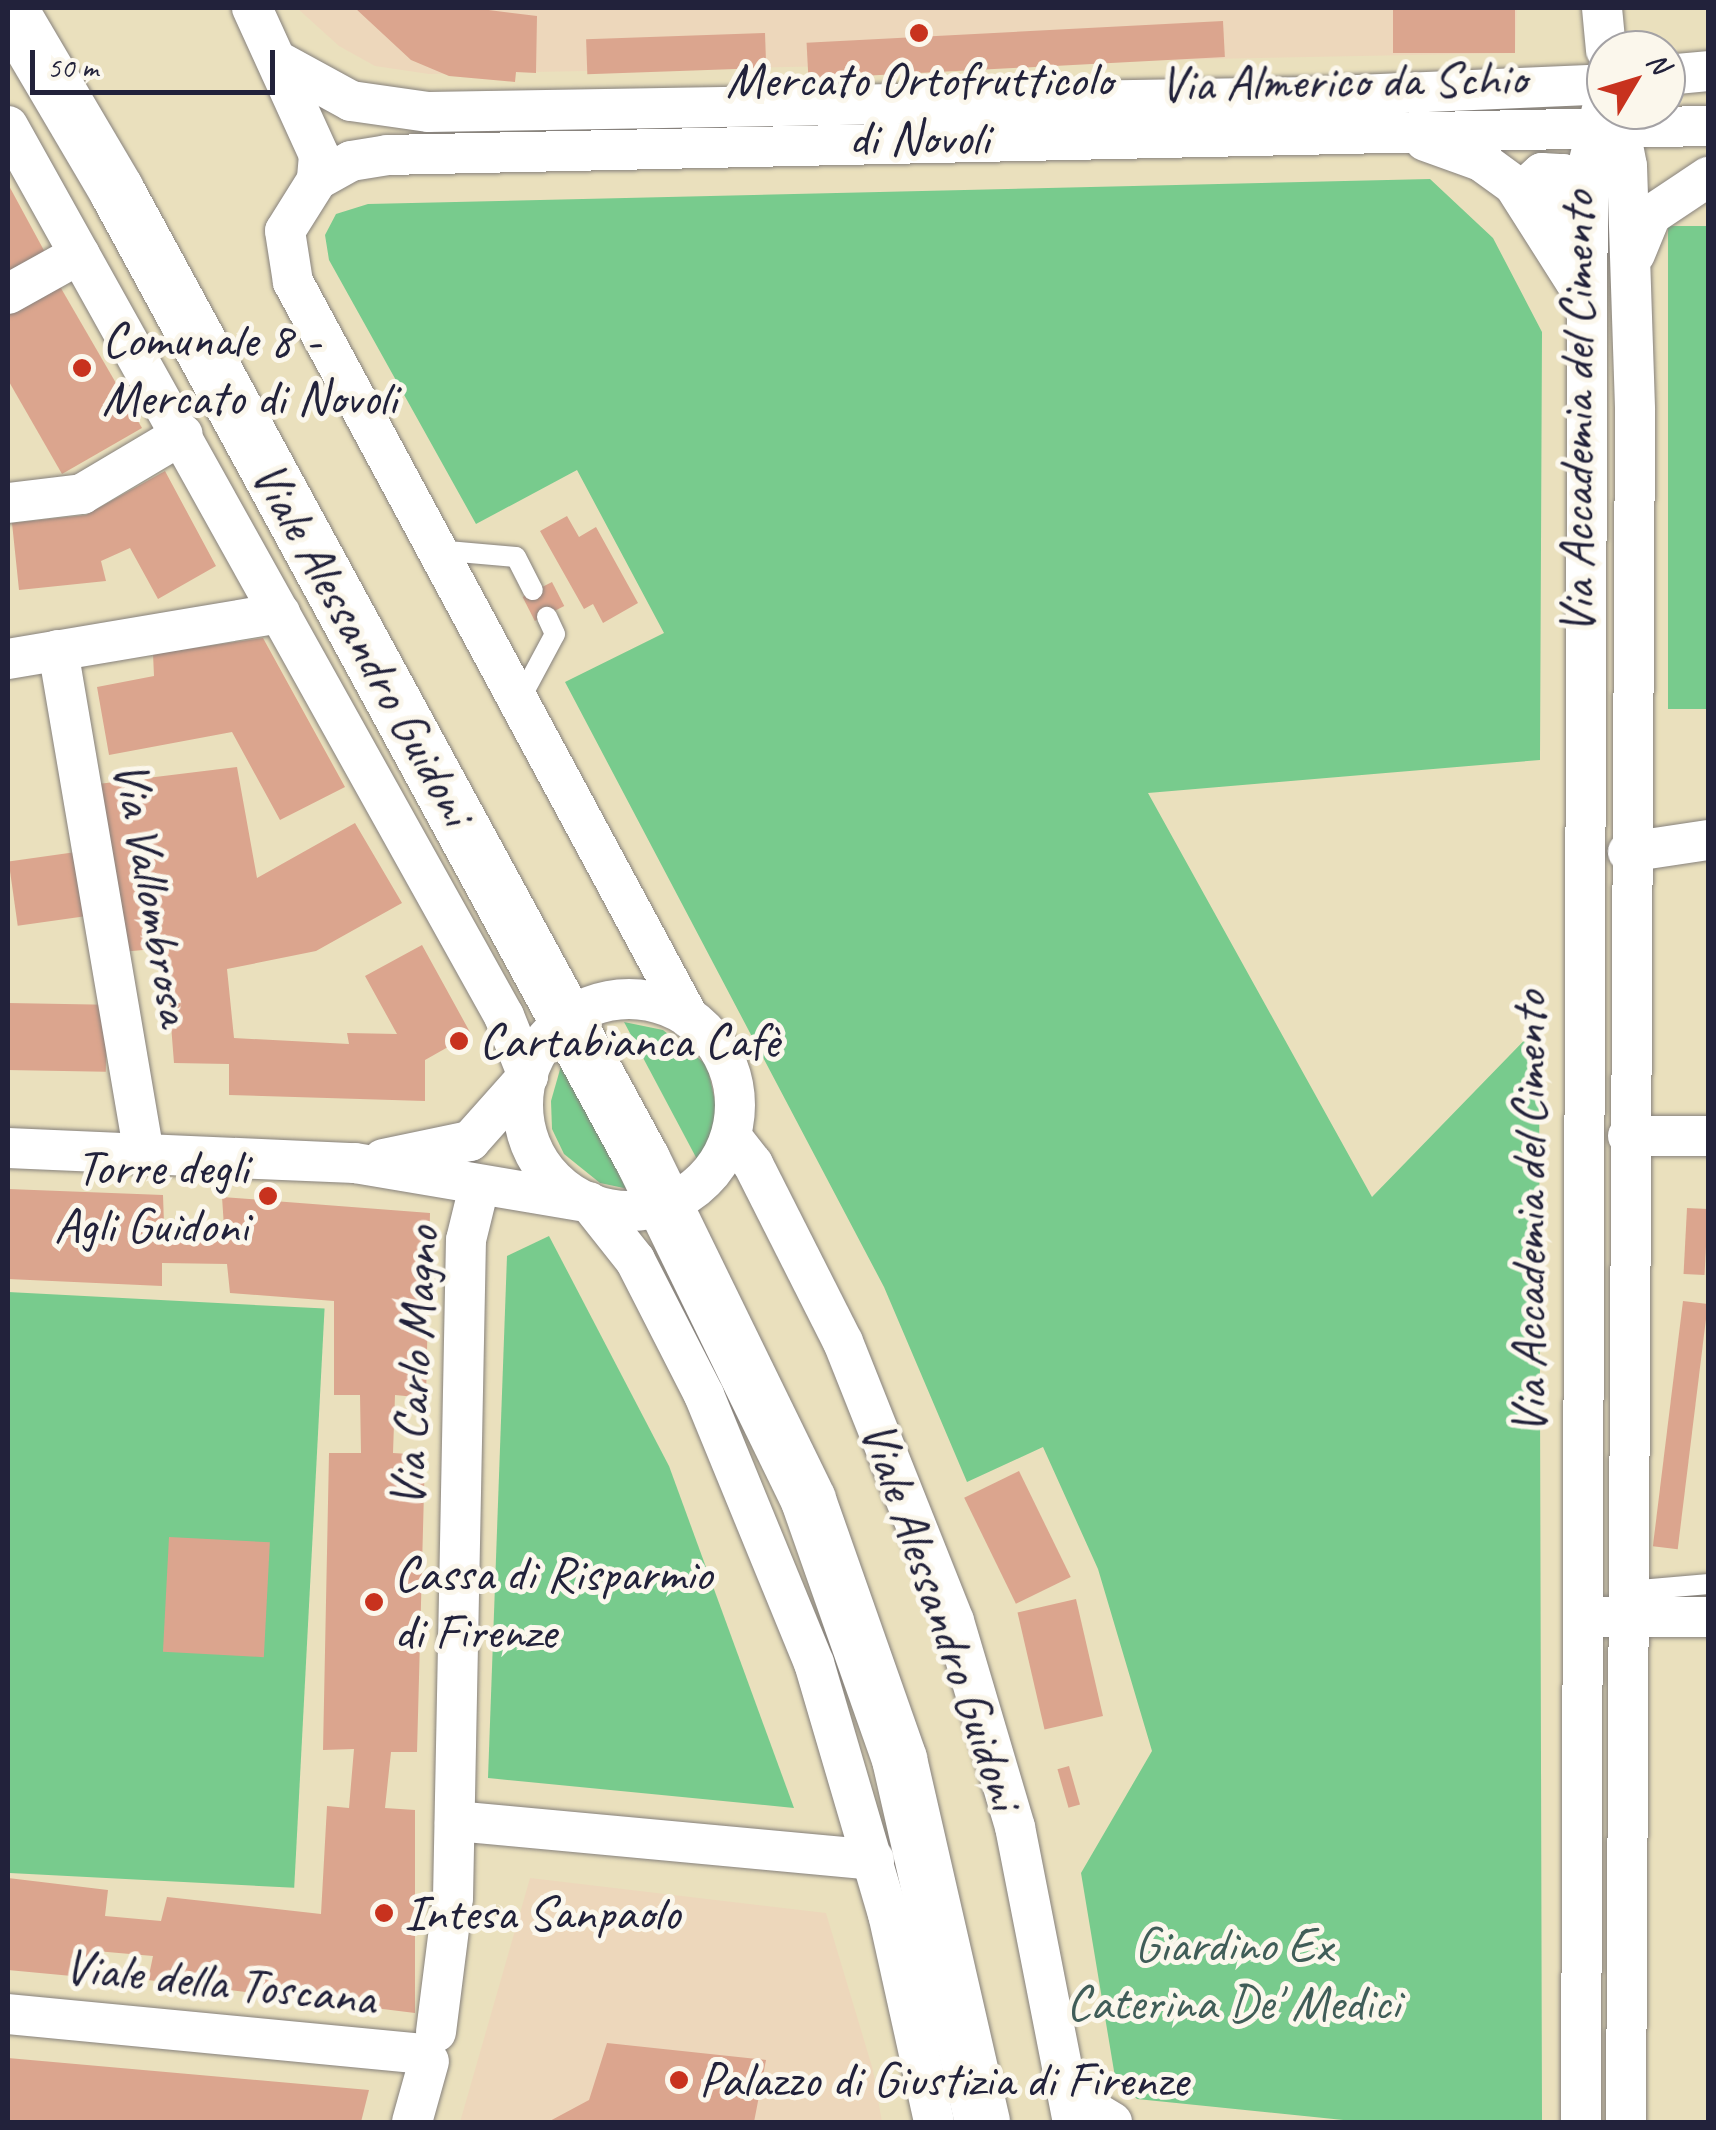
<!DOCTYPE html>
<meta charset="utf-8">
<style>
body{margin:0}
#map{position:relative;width:1716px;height:2130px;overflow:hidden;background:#eae0bd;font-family:Caveat,sans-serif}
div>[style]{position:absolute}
.built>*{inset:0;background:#edd7bb}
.green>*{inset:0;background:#78cb8d;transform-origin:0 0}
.building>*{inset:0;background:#dba58e;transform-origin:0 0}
.roads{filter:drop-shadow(0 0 2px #86817c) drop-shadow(0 0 2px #86817c)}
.lane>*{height:20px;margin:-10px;padding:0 10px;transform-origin:10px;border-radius:10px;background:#fff}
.street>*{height:40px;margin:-20px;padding:0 20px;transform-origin:20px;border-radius:20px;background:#fff}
.street>.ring{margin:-20px;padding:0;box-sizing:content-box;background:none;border:40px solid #fff;border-radius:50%}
.primary>*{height:55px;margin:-27.5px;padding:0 27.5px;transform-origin:27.5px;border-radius:27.5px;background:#fff}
.dots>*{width:28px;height:28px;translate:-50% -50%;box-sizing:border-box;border:5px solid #fbf7ec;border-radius:50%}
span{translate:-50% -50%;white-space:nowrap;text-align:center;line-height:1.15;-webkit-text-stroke:10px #fbf7ec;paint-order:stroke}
.poi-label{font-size:50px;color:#22223b}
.left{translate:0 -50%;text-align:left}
.right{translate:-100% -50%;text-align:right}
.street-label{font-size:50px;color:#22223b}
.park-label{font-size:50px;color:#405d58}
.frame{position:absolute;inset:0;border:10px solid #22223b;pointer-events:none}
.north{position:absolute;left:1586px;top:30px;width:100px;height:100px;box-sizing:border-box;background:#fbf7ec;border:2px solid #a4a2a5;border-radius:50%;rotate:52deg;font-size:28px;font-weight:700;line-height:40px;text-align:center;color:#22223b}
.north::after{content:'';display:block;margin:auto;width:35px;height:45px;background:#c8321e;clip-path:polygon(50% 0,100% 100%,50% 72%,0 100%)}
.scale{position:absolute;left:30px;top:50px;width:245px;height:45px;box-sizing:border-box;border:5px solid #22223b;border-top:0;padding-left:12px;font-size:30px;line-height:35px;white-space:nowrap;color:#22223b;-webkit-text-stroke:8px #fbf7ec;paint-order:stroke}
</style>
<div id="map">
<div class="built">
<i style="clip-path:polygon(297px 8px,1517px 8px,1515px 53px,429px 74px,375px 66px,339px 46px)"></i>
<i style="clip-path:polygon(530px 1878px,826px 1913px,873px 2070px,882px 2122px,460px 2122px)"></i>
</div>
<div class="green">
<i style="clip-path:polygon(1430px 179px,1493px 238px,1542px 332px,1540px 760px,1148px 793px,1372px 1197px,1539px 1025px,1542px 2122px,1363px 2122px,1137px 2099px,1115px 2077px,1081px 1873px,1152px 1751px,1098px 1569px,1043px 1447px,967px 1482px,884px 1287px,565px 682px,664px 633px,577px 470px,476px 524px,329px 260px,325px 235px,336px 214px,368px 204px)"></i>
<i style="left:1708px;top:226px;width:483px;height:40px;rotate:90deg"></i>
<i style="clip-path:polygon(624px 1022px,663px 1030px,707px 1065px,718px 1115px,699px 1163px)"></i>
<i style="clip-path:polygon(565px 1052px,638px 1191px,600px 1183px,564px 1154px,552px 1129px,551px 1101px)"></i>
<i style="clip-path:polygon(549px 1236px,669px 1466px,794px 1808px,488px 1778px,507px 1256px)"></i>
<i style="left:8px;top:1292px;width:317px;height:580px;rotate:3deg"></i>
</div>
<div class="building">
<i style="clip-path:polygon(355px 8px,473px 8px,537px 16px,536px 73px,516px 72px,515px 82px,449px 76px,411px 60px)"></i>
<i style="left:1393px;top:8px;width:122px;height:45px"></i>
<i style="left:1223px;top:21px;width:36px;height:417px;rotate:87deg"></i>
<i style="left:765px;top:33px;width:35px;height:179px;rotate:88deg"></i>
<i style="clip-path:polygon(8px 184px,47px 256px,8px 278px)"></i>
<i style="clip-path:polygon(58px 283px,142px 428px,62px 474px,8px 380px,8px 312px)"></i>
<i style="clip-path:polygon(165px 471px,216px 566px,158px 599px,130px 548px,101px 561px,106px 581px,19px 590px,12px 523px,86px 515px)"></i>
<i style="clip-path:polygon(567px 516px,579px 537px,596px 527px,638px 603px,603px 623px,593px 604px,584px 609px,540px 531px)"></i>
<i style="left:552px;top:582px;width:27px;height:33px;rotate:63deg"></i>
<i style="clip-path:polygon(263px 638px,345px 787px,280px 820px,232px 732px,109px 755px,97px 687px,154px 676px,153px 654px)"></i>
<i style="clip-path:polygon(237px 767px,257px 878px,355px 823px,402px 903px,316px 951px,227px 969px,234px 1038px,349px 1044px,347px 1033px,397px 1034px,365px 976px,422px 945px,471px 1034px,425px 1060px,425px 1101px,229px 1095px,229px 1064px,174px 1063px,165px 948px,121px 952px,98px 784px)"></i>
<i style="left:76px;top:852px;width:65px;height:68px;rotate:82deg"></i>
<i style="left:8px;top:1003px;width:99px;height:67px;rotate:1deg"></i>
<i style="clip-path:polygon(8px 1189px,163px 1195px,164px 1224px,224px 1227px,222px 1197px,430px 1213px,426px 1398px,395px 1395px,393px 1453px,425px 1455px,417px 1752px,391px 1752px,385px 1808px,415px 1810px,415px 2013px,148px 1980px,153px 1956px,96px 1951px,93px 1978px,8px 1970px,8px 1878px,108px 1890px,105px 1916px,161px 1921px,167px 1897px,321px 1914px,327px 1806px,349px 1808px,354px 1749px,323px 1750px,329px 1453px,361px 1453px,360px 1395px,334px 1395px,334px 1301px,230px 1293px,227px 1264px,162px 1263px,162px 1286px,8px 1279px)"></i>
<i style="left:1687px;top:1208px;width:21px;height:66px;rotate:3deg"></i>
<i style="left:1683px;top:1301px;width:25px;height:247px;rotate:7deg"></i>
<i style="left:1019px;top:1471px;width:118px;height:61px;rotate:64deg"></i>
<i style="left:169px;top:1537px;width:101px;height:115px;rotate:3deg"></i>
<i style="left:1076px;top:1599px;width:120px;height:60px;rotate:77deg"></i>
<i style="left:1069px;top:1766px;width:40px;height:12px;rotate:74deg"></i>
<i style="clip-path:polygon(607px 2043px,766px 2060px,754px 2122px,548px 2122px,589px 2100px)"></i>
<i style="clip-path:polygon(8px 2058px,369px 2090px,361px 2122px,8px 2122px)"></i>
</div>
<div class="roads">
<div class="lane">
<i style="left:436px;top:550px;width:80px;rotate:5deg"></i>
<i style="left:516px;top:557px;width:37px;rotate:63deg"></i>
<i style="left:518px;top:703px;width:78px;rotate:-61.8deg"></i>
<i style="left:555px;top:634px;width:19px;rotate:-115deg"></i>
<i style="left:1627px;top:1591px;width:81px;rotate:-4.9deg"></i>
</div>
<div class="street">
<i style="left:252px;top:8px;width:162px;rotate:65.5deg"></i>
<i style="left:319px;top:155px;width:25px;rotate:95deg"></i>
<i style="left:317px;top:180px;width:60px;rotate:122.1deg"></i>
<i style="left:285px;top:231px;width:52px;rotate:81.1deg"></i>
<i style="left:293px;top:282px;width:836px;rotate:61.72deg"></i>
<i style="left:1602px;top:8px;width:42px;rotate:84.6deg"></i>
<i style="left:278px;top:61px;width:83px;rotate:28.7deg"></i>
<i style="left:351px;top:101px;width:78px;rotate:8.1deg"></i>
<i style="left:428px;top:112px;width:884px;rotate:-0.97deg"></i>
<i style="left:1312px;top:97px;width:294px;rotate:-2.5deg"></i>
<i style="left:1666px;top:75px;width:42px;rotate:-5.4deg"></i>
<i style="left:1616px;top:110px;width:57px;rotate:78.9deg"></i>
<i style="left:1627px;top:166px;width:244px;rotate:88.1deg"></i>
<i style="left:1635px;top:410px;width:1712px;rotate:90.3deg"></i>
<i style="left:8px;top:126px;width:1019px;rotate:60.87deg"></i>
<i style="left:504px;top:1016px;width:65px;rotate:68.2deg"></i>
<i style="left:1425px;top:141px;width:59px;rotate:19.7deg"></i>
<i style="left:1481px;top:161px;width:41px;rotate:36deg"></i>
<i style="left:1514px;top:185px;width:136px;rotate:57.6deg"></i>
<i style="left:1542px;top:173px;width:21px;rotate:3deg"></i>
<i style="left:1563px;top:174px;width:45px;rotate:92.5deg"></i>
<i style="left:1561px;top:219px;width:47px;rotate:-131.5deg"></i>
<i style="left:1530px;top:184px;width:16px;rotate:-43deg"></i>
<i style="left:317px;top:180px;width:39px;rotate:-29deg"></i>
<i style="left:351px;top:161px;width:36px;rotate:-9deg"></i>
<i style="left:387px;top:155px;width:1321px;rotate:-1.26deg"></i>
<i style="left:1635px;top:254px;width:42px;rotate:-67.7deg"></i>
<i style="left:1651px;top:215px;width:69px;rotate:-33.7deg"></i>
<i style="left:8px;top:294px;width:82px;rotate:-29.1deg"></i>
<i style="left:8px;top:503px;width:75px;rotate:-6.9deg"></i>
<i style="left:82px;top:494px;width:117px;rotate:-30.7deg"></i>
<i style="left:58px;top:650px;width:511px;rotate:80.32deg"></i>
<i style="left:8px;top:659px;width:276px;rotate:-9.6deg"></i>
<i style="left:1628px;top:852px;width:81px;rotate:-8.5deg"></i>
<i class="ring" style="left:523px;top:999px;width:172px;height:172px"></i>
<i style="left:731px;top:1136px;width:36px;rotate:52deg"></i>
<i style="left:753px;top:1164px;width:199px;rotate:63.2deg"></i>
<i style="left:843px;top:1342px;width:300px;rotate:68.3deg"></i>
<i style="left:954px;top:1621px;width:215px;rotate:73.5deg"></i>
<i style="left:1015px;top:1827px;width:301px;rotate:78.9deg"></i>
<i style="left:1628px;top:1136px;width:80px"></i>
<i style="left:8px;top:1148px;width:347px;rotate:2.5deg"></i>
<i style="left:355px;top:1163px;width:233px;rotate:9.6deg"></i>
<i style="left:383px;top:1159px;width:89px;rotate:-11.7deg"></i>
<i style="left:470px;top:1141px;width:87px;rotate:-48.3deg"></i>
<i style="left:589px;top:1202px;width:74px;rotate:51.6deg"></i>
<i style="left:635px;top:1260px;width:152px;rotate:62.9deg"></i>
<i style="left:704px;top:1395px;width:290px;rotate:67.7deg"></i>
<i style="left:814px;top:1663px;width:262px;rotate:73.6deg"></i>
<i style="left:888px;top:1914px;width:213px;rotate:77.5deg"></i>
<i style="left:1603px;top:1617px;width:105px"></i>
<i style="left:455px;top:1821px;width:421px;rotate:5.3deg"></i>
<i style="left:8px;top:2014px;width:415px;rotate:5.5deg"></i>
<i style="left:436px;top:2032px;width:135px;rotate:-82.8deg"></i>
<i style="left:453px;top:1898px;width:658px;rotate:-88.87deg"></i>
<i style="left:466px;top:1240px;width:55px;rotate:-76.2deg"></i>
<i style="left:1070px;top:2097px;width:49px;rotate:30.8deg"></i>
<i style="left:412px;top:2122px;width:63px;rotate:-74.4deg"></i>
<i style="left:1581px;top:2122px;width:1957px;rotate:-89.8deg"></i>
<i style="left:1588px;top:165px;width:74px;rotate:-76deg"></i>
</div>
<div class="primary">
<i style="left:9px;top:8px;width:211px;rotate:59.5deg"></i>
<i style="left:116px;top:190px;width:1103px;rotate:61.51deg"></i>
<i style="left:642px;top:1159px;width:379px;rotate:64deg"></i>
<i style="left:808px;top:1500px;width:275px;rotate:70.6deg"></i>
<i style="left:899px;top:1759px;width:372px;rotate:77.1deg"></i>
</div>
</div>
<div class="dots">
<i style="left:919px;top:33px;background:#c8321e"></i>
<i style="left:82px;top:368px;background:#c8321e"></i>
<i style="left:459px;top:1041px;background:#c8321e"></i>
<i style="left:268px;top:1196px;background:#c8321e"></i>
<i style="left:374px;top:1602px;background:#c8321e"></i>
<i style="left:384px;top:1913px;background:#c8321e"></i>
<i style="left:679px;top:2080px;background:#c8321e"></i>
</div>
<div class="poi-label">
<span style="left:919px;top:108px">Mercato Ortofrutticolo<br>di Novoli</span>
<span class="left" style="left:102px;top:368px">Comunale 8 -<br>Mercato di Novoli</span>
<span class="left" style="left:479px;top:1041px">Cartabianca Cafè</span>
<span class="right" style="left:248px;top:1196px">Torre degli<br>Agli Guidoni</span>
<span class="left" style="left:394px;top:1602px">Cassa di Risparmio<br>di Firenze</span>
<span class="left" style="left:404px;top:1913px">Intesa Sanpaolo</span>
<span class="left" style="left:699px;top:2080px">Palazzo di Giustizia di Firenze</span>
</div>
<div class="street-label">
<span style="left:1343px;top:81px;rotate:-1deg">Via Almerico da Schio</span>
<span style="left:1577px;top:413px;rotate:-90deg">Via Accademia del Cimento</span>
<span style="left:363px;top:643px;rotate:61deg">Viale Alessandro Guidoni</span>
<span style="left:153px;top:893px;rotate:80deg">Via Vallombrosa</span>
<span style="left:1529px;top:1213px;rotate:-90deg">Via Accademia del Cimento</span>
<span style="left:414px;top:1367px;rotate:-87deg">Via Carlo Magno</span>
<span style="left:942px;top:1615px;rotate:71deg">Viale Alessandro Guidoni</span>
<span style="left:220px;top:1982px;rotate:6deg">Viale della Toscana</span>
</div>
<div class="park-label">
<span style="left:1233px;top:1973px">Giardino Ex<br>Caterina De' Medici</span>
</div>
<div class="frame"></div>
<div class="north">N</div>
<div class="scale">50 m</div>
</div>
